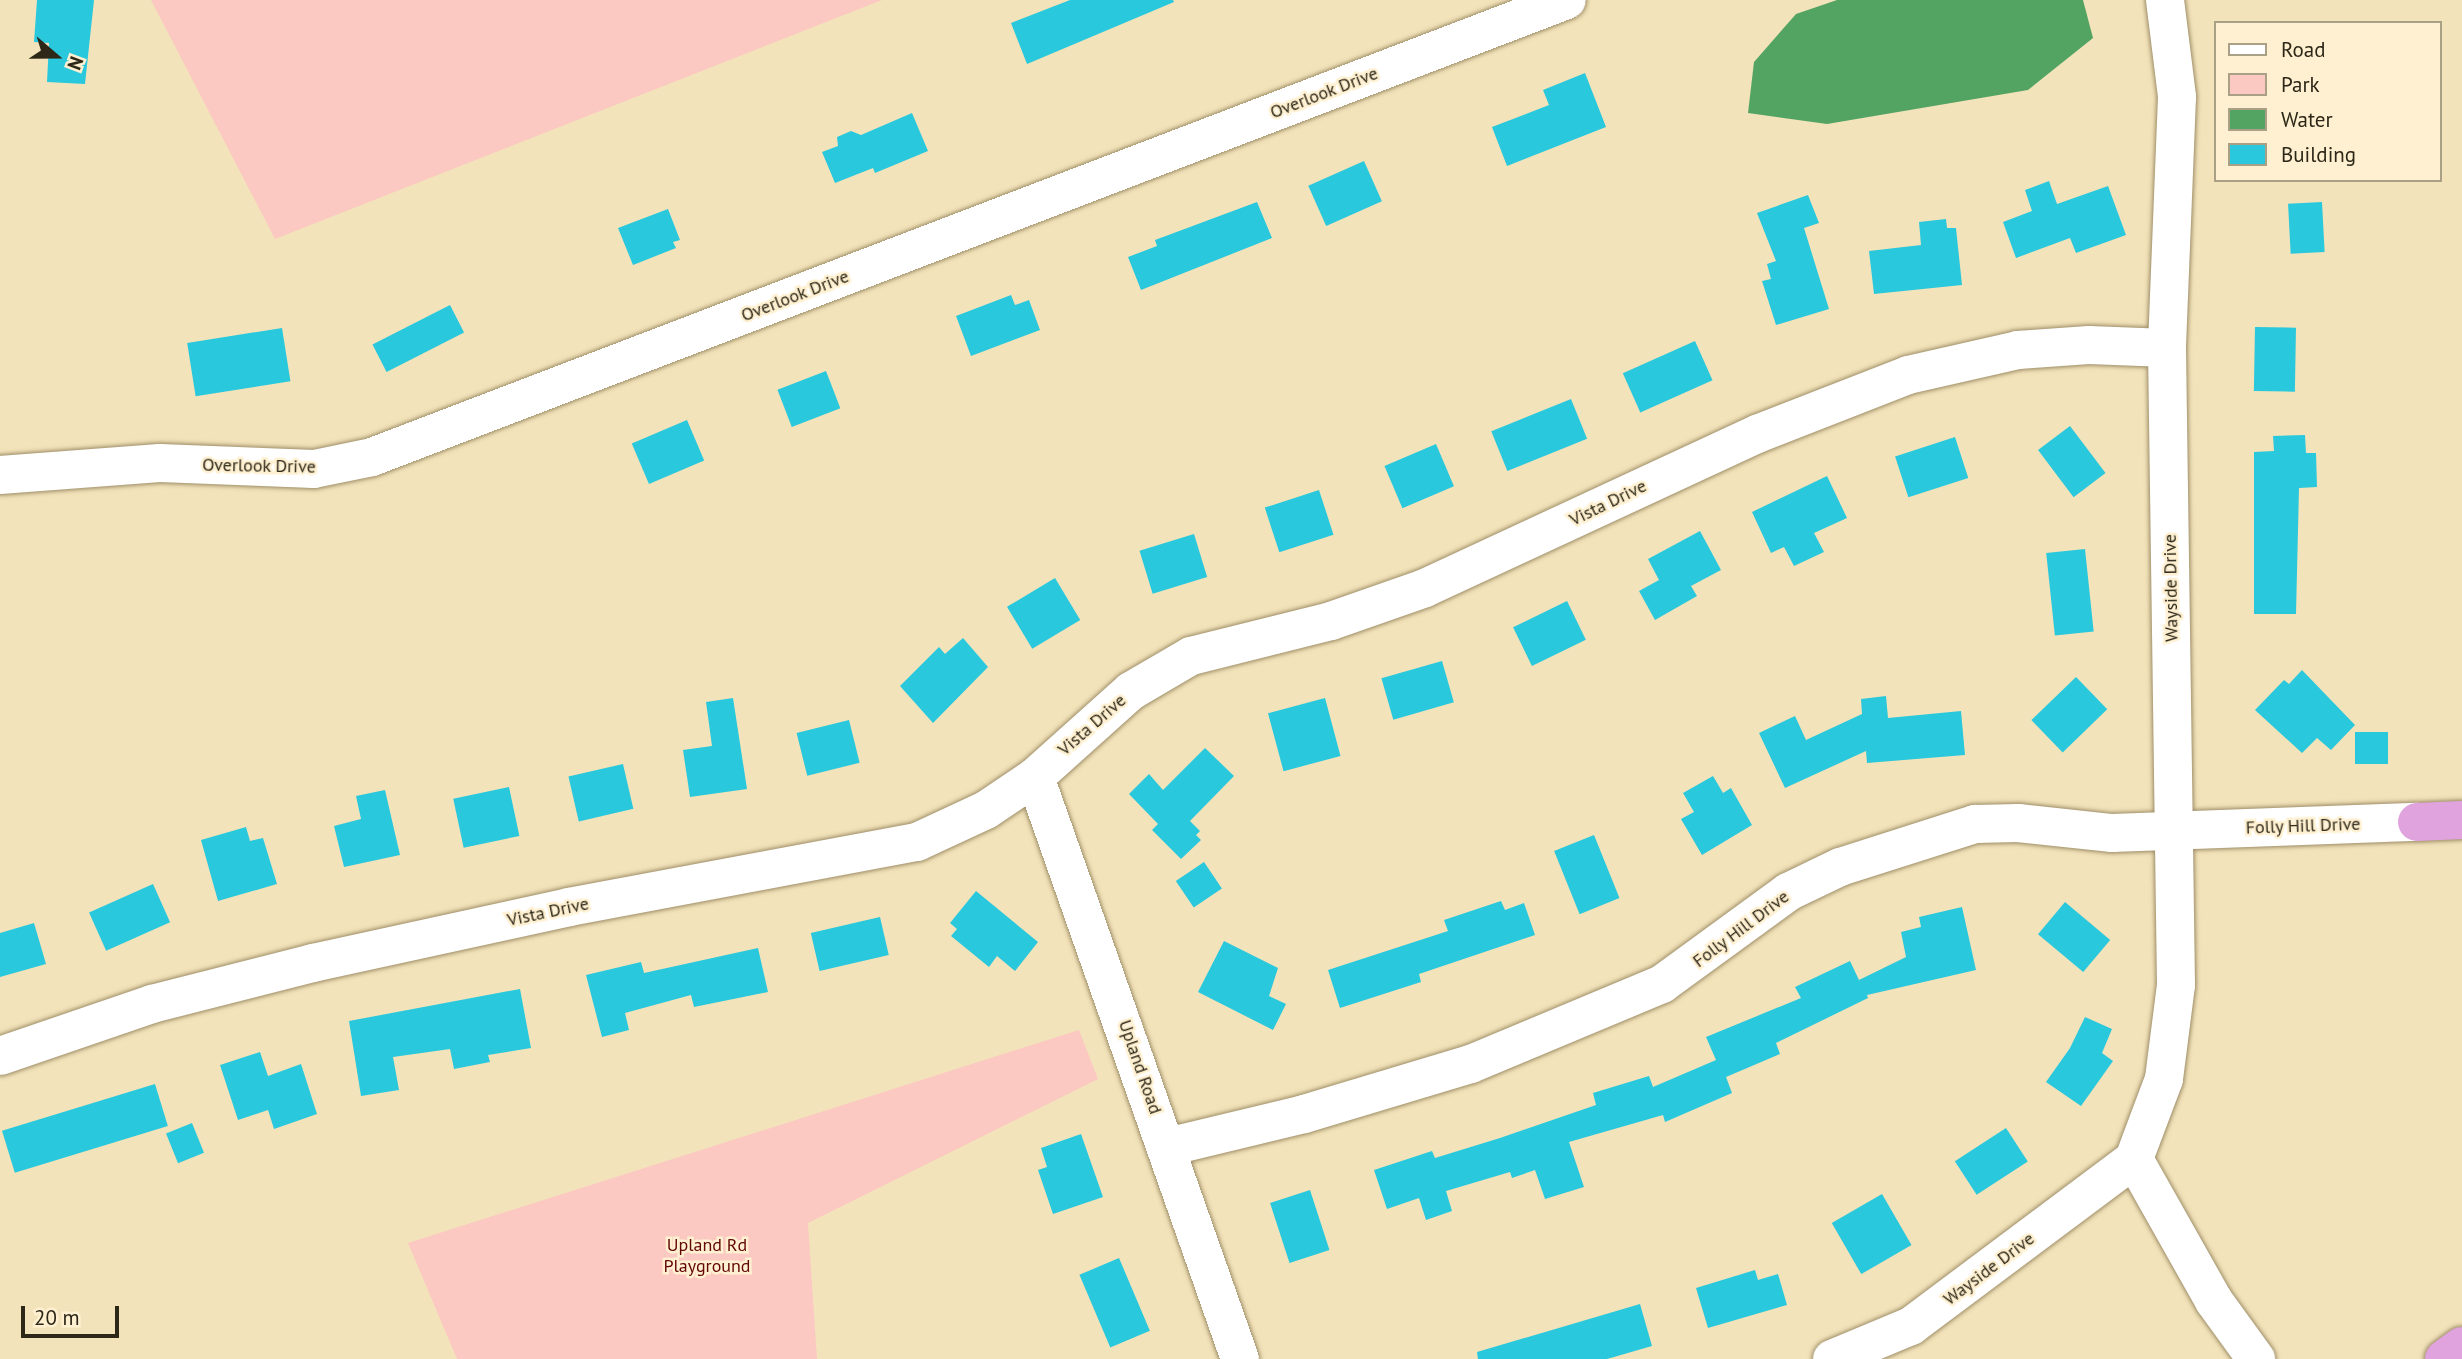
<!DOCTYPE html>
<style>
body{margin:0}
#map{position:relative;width:2462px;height:1359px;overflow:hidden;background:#f3e3ba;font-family:"PT Sans",sans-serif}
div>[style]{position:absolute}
.green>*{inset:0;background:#fbc9c1}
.water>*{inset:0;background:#53a463}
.building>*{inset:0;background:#29c8dd;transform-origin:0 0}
.roads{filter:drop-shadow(0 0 2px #9f8f69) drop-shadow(0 0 2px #9f8f69)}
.minor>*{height:38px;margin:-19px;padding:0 19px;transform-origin:19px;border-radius:19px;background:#fff}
.highway>*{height:38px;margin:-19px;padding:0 19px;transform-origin:19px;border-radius:19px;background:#e1a3dd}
span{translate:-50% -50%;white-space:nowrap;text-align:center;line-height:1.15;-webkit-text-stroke:5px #fef0d0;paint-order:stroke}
.street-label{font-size:18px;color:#2d2718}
.park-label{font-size:18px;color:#630606}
.legend{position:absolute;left:2214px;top:21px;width:228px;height:161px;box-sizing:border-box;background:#fef0d0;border:2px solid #aaa086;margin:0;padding:9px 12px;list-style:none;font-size:21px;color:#2d2718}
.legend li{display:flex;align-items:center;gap:14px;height:35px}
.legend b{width:35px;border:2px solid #aaa086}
.north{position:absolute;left:21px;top:21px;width:70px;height:70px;-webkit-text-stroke:5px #fef0d0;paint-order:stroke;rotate:110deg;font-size:19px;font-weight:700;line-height:28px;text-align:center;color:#2d2718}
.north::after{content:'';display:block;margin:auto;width:24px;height:32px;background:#2d2718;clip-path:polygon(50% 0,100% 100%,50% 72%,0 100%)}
.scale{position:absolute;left:21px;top:1306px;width:98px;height:32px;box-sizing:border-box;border:4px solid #2d2718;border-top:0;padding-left:9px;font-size:21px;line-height:24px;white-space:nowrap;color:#2d2718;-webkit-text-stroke:5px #fef0d0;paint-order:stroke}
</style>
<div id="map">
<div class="green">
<i style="clip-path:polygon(151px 0,882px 0,275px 239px)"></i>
<i style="clip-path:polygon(1079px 1030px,1098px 1079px,808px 1223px,817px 1359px,457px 1359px,408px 1243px)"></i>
</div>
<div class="water">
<i style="clip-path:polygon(1837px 0,2083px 0,2093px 38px,2028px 90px,1827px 124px,1748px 113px,1754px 62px,1796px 14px)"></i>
</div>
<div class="building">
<i style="clip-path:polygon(37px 0,94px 0,85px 84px,47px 82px,49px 43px,34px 42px)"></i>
<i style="clip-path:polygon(1070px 0,1173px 0,1174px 2px,1027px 64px,1011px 23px)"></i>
<i style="clip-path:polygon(1585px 73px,1606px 127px,1507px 166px,1492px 127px,1549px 105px,1543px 90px)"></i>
<i style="clip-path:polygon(912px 113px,928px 151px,875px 173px,873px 168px,835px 183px,822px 152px,838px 146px,837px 137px,851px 131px,861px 135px)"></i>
<i style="left:1364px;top:161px;width:44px;height:61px;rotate:66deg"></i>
<i style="clip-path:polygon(2049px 181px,2057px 204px,2108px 186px,2126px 235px,2076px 253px,2070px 238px,2016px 258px,2003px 222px,2032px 211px,2025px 190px)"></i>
<i style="clip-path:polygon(1808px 195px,1819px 223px,1804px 228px,1829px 309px,1776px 325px,1762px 281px,1771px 279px,1767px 264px,1776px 261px,1757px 213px)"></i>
<i style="clip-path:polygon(1257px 202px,1272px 238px,1141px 290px,1128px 257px,1157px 246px,1155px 240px)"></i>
<i style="left:2322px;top:202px;width:50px;height:34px;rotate:87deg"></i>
<i style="clip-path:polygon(668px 209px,680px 240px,673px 242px,676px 248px,633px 265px,618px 228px)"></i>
<i style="clip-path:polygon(1946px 219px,1947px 228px,1956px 228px,1962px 285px,1874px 294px,1869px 251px,1921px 245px,1919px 222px)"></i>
<i style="clip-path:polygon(1011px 295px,1015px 305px,1029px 300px,1040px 330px,971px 356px,956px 316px)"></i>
<i style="left:450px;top:305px;width:31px;height:87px;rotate:63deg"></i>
<i style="left:2255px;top:327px;width:41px;height:64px;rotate:1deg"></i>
<i style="left:282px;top:328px;width:54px;height:96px;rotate:81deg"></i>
<i style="left:1695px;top:341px;width:43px;height:79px;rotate:66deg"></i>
<i style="left:826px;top:371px;width:40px;height:52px;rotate:69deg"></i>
<i style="left:1571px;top:399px;width:43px;height:86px;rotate:68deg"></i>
<i style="left:687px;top:420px;width:44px;height:60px;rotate:67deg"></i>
<i style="left:2070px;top:426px;width:59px;height:40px;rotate:53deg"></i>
<i style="clip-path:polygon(2305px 435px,2306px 453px,2316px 453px,2317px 487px,2299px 488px,2296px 614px,2254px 614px,2254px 452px,2274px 451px,2273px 436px)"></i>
<i style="left:1955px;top:437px;width:43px;height:63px;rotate:72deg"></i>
<i style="left:1436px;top:444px;width:46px;height:56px;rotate:67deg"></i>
<i style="clip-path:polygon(1827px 476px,1847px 518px,1814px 533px,1824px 552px,1794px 566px,1784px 547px,1771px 553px,1752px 512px)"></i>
<i style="left:1319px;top:490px;width:47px;height:57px;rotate:72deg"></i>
<i style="clip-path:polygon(1700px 531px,1721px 570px,1691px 586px,1697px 596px,1655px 620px,1639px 591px,1659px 580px,1648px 559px)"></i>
<i style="left:1194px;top:534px;width:45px;height:57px;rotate:73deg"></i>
<i style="left:2085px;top:549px;width:83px;height:39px;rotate:84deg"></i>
<i style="left:1055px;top:578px;width:49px;height:56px;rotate:59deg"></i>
<i style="left:1567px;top:601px;width:43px;height:60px;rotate:64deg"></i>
<i style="clip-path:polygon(963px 638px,988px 667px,933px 723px,900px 686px,939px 647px,945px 654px)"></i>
<i style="left:1442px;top:661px;width:43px;height:63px;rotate:74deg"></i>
<i style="clip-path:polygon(2302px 670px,2355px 725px,2331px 750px,2317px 738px,2302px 753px,2255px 710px,2284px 680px,2289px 684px)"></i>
<i style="left:2076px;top:677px;width:45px;height:62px;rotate:46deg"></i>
<i style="clip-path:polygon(1886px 696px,1888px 718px,1961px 711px,1965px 755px,1867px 763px,1866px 751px,1785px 788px,1759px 733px,1795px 716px,1806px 740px,1862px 714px,1861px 699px)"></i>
<i style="clip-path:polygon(733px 698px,747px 789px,690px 797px,683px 750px,712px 746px,706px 702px)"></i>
<i style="left:1325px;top:698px;width:60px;height:59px;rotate:75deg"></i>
<i style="left:849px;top:720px;width:44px;height:54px;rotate:76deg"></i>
<i style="left:2388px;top:732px;width:32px;height:33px;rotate:90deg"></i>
<i style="clip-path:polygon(1205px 748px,1234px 776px,1190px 821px,1200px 831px,1196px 835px,1201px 840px,1181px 859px,1152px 830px,1158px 824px,1129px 794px,1149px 774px,1163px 790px)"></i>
<i style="left:623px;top:764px;width:46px;height:56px;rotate:77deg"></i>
<i style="clip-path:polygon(1713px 776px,1723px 793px,1731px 788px,1752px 825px,1702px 855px,1681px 819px,1694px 812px,1683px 793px)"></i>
<i style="left:509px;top:787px;width:50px;height:57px;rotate:78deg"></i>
<i style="clip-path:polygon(385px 790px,400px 855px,344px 867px,334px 826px,361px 819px,356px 796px)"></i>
<i style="clip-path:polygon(246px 827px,250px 841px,263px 838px,277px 884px,218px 901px,201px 840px)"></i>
<i style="left:1594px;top:835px;width:68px;height:43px;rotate:68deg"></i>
<i style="left:1204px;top:862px;width:32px;height:34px;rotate:56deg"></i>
<i style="left:153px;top:884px;width:42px;height:70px;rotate:66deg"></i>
<i style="clip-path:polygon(976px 891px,1038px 942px,1015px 971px,997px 956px,989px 967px,951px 936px,957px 929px,950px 923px)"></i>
<i style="clip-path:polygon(1501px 901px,1505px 910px,1524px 903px,1535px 935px,1419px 974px,1421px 982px,1340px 1008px,1328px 970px,1448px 931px,1444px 920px)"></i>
<i style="left:2065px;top:902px;width:59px;height:42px;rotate:40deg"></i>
<i style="clip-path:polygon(1962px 907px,1976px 970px,1867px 995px,1868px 998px,1776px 1043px,1780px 1054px,1726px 1077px,1732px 1093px,1665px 1122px,1663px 1115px,1569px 1142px,1584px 1187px,1545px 1199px,1535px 1170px,1512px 1178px,1510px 1172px,1446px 1191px,1452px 1211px,1426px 1220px,1419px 1198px,1387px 1209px,1374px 1170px,1432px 1151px,1435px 1158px,1500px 1138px,1596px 1105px,1593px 1093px,1649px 1076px,1653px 1087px,1716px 1060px,1706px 1037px,1801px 998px,1795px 987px,1850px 961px,1859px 980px,1906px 957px,1901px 932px,1921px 927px,1919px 917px)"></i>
<i style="left:880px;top:917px;width:39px;height:71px;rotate:77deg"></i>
<i style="clip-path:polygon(34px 923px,46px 964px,0 977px,0 933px)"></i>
<i style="clip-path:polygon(1224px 941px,1278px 968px,1269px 996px,1286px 1004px,1273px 1030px,1198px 992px)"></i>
<i style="clip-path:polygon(758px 948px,768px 992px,694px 1007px,691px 995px,625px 1013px,629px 1030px,602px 1037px,586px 975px,641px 962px,644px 973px)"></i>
<i style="clip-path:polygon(520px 989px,531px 1048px,488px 1055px,490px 1062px,454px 1069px,450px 1049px,393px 1057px,399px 1090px,361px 1096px,349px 1021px)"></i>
<i style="clip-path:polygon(2085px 1017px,2112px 1029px,2102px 1053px,2113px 1061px,2081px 1106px,2046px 1082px,2070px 1048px)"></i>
<i style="clip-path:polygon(260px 1052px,268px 1076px,301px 1064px,317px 1114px,274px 1129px,268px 1110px,238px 1120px,220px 1065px)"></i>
<i style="left:155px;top:1084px;width:44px;height:160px;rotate:73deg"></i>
<i style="left:192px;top:1123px;width:32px;height:28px;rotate:68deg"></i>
<i style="left:2006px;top:1128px;width:40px;height:61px;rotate:57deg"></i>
<i style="clip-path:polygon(1081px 1134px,1103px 1197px,1053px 1214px,1038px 1170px,1047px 1167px,1041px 1148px)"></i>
<i style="left:1310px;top:1190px;width:63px;height:42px;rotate:72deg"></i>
<i style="left:1882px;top:1194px;width:59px;height:58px;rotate:60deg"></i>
<i style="left:1119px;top:1258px;width:79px;height:43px;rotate:67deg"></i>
<i style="clip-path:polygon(1755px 1270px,1758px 1280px,1778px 1274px,1787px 1305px,1708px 1328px,1696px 1288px)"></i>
<i style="clip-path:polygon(1640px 1304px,1652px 1346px,1607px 1359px,1478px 1359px,1477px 1352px)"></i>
</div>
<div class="roads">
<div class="minor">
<i style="left:2165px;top:0;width:98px;rotate:82.9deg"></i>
<i style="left:2177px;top:97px;width:251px;rotate:92.3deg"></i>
<i style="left:2167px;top:348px;width:637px;rotate:89.19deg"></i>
<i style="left:2176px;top:985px;width:95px;rotate:97.3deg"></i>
<i style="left:2164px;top:1079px;width:85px;rotate:110.6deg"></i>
<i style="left:2134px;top:1159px;width:163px;rotate:60.6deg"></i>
<i style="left:2214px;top:1301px;width:72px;rotate:54.1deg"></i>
<i style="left:0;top:475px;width:160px;rotate:-4.3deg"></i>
<i style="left:160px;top:463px;width:154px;rotate:2.2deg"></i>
<i style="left:314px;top:469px;width:59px;rotate:-11.7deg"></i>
<i style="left:372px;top:457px;width:1279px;rotate:-20.93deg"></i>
<i style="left:1035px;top:777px;width:617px;rotate:70.6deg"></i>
<i style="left:0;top:1056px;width:161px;rotate:-18.9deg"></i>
<i style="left:152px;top:1004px;width:166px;rotate:-14.3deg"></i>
<i style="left:313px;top:963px;width:262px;rotate:-12.3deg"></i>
<i style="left:569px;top:907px;width:354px;rotate:-10.6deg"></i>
<i style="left:917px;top:842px;width:76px;rotate:-24.9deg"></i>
<i style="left:986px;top:810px;width:59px;rotate:-34deg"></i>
<i style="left:1035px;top:777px;width:129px;rotate:-41.9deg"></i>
<i style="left:1131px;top:691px;width:69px;rotate:-30.3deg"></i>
<i style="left:1191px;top:656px;width:144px;rotate:-14deg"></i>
<i style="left:1331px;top:621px;width:100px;rotate:-19.3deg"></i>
<i style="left:1425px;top:588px;width:366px;rotate:-24.9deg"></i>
<i style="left:1757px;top:434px;width:162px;rotate:-21.3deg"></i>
<i style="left:1908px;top:375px;width:113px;rotate:-12.8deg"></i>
<i style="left:2018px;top:350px;width:71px;rotate:-4deg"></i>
<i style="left:2089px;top:345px;width:78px;rotate:2.2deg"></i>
<i style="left:1167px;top:1147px;width:141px;rotate:-13.5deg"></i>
<i style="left:1304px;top:1114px;width:174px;rotate:-16.7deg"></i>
<i style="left:1471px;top:1064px;width:207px;rotate:-22.7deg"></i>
<i style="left:1662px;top:984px;width:156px;rotate:-36.1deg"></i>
<i style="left:1788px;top:892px;width:58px;rotate:-25.7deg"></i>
<i style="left:1840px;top:867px;width:142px;rotate:-17.7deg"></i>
<i style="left:1975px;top:824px;width:43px;rotate:-1.3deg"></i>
<i style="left:2018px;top:823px;width:95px;rotate:6.1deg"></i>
<i style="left:2112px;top:833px;width:305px;rotate:-2.1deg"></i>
<i style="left:1832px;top:1359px;width:86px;rotate:-22.7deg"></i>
<i style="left:1911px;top:1326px;width:279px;rotate:-36.8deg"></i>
</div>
<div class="highway">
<i style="left:2417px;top:822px;width:45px;rotate:-2.5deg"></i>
<i style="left:2444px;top:1359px;width:22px;rotate:-36deg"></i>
</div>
</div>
<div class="street-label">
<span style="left:1324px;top:93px;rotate:-21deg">Overlook Drive</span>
<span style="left:795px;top:296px;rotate:-21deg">Overlook Drive</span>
<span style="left:259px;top:466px;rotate:1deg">Overlook Drive</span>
<span style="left:1608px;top:503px;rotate:-26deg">Vista Drive</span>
<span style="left:2171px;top:588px;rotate:-91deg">Wayside Drive</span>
<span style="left:1092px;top:725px;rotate:-41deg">Vista Drive</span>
<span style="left:2303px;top:826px;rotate:-2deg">Folly Hill Drive</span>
<span style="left:548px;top:912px;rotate:-12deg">Vista Drive</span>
<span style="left:1741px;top:929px;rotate:-37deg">Folly Hill Drive</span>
<span style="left:1140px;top:1067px;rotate:71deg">Upland Road</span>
<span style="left:1989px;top:1269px;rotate:-37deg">Wayside Drive</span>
</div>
<div class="park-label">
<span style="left:707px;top:1256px">Upland Rd<br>Playground</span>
</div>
<ul class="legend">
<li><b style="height:9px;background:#fff"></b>Road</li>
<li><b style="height:19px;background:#fbc9c1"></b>Park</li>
<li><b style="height:19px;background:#53a463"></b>Water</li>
<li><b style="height:19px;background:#29c8dd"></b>Building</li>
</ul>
<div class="north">N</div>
<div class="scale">20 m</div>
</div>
